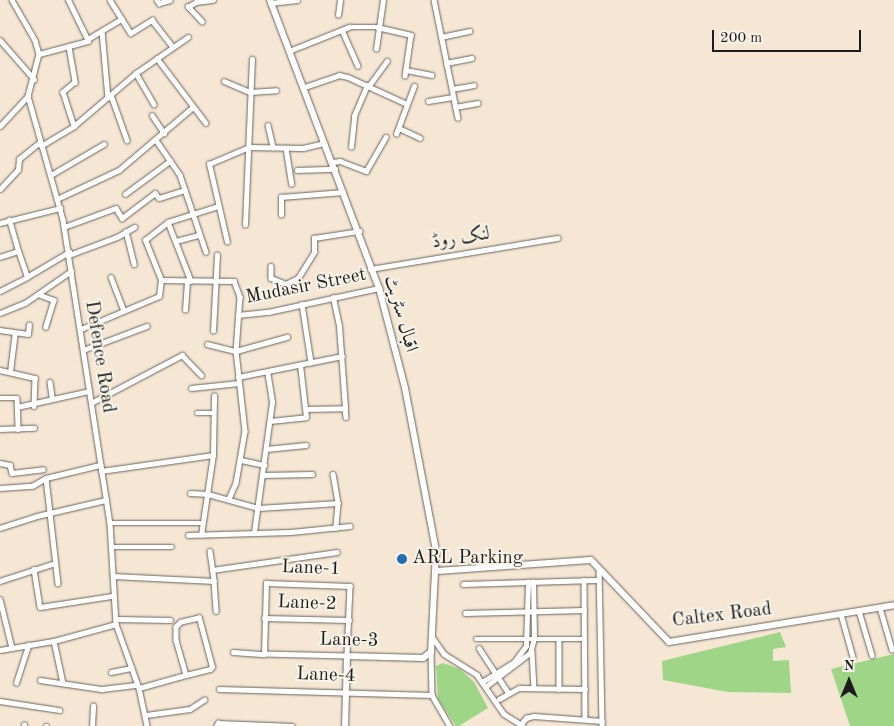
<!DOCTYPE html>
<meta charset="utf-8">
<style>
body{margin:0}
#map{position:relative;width:894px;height:726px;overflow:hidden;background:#f6e7d4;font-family:"Old Standard TT",Amiri,serif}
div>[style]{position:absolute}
.green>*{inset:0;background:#9ed586}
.roads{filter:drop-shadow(0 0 1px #68635c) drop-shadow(0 0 1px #68635c)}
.street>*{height:4.5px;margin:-2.25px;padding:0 2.25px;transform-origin:2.25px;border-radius:2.25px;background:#fff}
.secondary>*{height:6px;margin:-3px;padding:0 3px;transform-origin:3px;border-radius:3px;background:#fff}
.dots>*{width:14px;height:14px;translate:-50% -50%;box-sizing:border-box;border:2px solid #f7f3e8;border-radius:50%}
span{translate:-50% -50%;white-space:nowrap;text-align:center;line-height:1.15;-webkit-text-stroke:4px #f7f3e8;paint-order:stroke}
.street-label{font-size:19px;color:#1c1c1c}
.poi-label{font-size:19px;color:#1c1c1c}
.left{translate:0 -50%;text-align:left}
.north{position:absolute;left:824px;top:656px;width:50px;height:50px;-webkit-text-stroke:4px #f7f3e8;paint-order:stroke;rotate:0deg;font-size:14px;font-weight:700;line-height:20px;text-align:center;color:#1c1c1c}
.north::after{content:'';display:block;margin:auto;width:18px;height:22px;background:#1c1c1c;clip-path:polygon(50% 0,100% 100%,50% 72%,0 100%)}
.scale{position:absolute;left:712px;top:30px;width:149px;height:22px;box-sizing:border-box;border:2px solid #1c1c1c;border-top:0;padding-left:6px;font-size:15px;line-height:18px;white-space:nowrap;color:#1c1c1c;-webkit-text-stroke:4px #f7f3e8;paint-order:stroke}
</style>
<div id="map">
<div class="green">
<i style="clip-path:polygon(780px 632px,786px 647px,773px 649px,773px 661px,789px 660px,791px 693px,728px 692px,663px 680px,662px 661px)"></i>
<i style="clip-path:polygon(894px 654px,894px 726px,850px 726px,831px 669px)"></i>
<i style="clip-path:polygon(443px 663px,460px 669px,474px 682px,488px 708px,459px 726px,456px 726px,438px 699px,436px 666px)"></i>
</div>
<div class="roads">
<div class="street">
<i style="left:12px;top:0;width:46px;rotate:60.1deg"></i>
<i style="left:35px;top:40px;width:15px;rotate:74deg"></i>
<i style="left:39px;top:54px;width:43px;rotate:104.7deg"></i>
<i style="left:28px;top:96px;width:129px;rotate:74.2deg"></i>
<i style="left:63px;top:220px;width:307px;rotate:81.2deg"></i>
<i style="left:110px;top:523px;width:101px;rotate:86.6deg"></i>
<i style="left:116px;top:624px;width:68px;rotate:70.2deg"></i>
<i style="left:139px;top:688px;width:39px;rotate:78deg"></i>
<i style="left:110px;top:0;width:39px;rotate:58deg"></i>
<i style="left:131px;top:33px;width:25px;rotate:-32deg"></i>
<i style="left:152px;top:20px;width:34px;rotate:52deg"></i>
<i style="left:157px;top:0;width:4px;rotate:56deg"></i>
<i style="left:159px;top:3px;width:11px;rotate:-15deg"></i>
<i style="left:434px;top:0;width:120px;rotate:78.5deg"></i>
<i style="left:270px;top:3px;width:27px;rotate:-6deg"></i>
<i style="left:338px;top:15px;width:15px;rotate:-82deg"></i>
<i style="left:202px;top:22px;width:21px;rotate:-133deg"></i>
<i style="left:188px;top:7px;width:9px;rotate:-32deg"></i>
<i style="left:196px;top:2px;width:17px;rotate:-7deg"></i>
<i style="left:342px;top:30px;width:39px;rotate:66deg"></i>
<i style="left:102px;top:31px;width:67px;rotate:84.9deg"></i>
<i style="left:441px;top:37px;width:29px;rotate:-12deg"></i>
<i style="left:88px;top:39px;width:39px;rotate:-31deg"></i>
<i style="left:0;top:40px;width:52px;rotate:48.9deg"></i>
<i style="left:69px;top:47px;width:36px;rotate:80deg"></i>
<i style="left:75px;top:82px;width:16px;rotate:140deg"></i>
<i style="left:63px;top:92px;width:36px;rotate:72deg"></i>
<i style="left:376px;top:49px;width:49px;rotate:-81.9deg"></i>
<i style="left:289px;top:51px;width:65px;rotate:-21.8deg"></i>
<i style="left:349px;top:27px;width:28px"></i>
<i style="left:377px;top:27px;width:35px;rotate:13deg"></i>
<i style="left:411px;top:35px;width:41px;rotate:98.3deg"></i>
<i style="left:39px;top:54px;width:51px;rotate:-14.9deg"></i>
<i style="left:88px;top:41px;width:46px;rotate:-116deg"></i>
<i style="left:157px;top:58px;width:81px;rotate:53deg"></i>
<i style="left:446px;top:63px;width:26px;rotate:-11deg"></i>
<i style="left:406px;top:70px;width:26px;rotate:11deg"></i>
<i style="left:136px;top:73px;width:36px;rotate:60deg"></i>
<i style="left:224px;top:81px;width:28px;rotate:23deg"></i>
<i style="left:250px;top:92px;width:26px;rotate:-4deg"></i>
<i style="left:305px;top:87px;width:36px;rotate:-19deg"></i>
<i style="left:339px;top:75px;width:9px;rotate:13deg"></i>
<i style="left:348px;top:77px;width:65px;rotate:24.6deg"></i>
<i style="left:368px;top:87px;width:32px;rotate:-54deg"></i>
<i style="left:452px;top:89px;width:22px;rotate:-10deg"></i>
<i style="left:111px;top:95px;width:48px;rotate:70.4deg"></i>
<i style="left:428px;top:101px;width:25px;rotate:-9deg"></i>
<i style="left:455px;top:107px;width:23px;rotate:-10deg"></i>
<i style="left:152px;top:115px;width:22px;rotate:56deg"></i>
<i style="left:268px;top:125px;width:23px;rotate:77deg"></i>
<i style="left:0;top:126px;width:41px;rotate:-47deg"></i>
<i style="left:399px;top:128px;width:23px;rotate:25deg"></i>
<i style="left:396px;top:134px;width:51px;rotate:-69.4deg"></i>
<i style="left:156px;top:140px;width:42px;rotate:55.6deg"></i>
<i style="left:180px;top:175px;width:81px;rotate:71.3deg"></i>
<i style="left:41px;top:146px;width:39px;rotate:-31deg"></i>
<i style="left:74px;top:126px;width:82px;rotate:-40.5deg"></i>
<i style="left:136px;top:73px;width:63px;rotate:-34.7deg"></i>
<i style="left:351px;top:147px;width:31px;rotate:-84deg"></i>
<i style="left:354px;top:116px;width:33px;rotate:-67deg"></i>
<i style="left:286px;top:148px;width:36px;rotate:81deg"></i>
<i style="left:332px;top:162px;width:8px;rotate:-7deg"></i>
<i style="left:340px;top:161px;width:28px;rotate:21deg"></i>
<i style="left:366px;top:171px;width:39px;rotate:-60deg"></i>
<i style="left:297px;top:170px;width:38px;rotate:-2deg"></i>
<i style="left:51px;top:175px;width:61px;rotate:-30.3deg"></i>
<i style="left:0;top:189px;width:26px;rotate:-47deg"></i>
<i style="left:18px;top:170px;width:11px;rotate:-85deg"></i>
<i style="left:19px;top:159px;width:27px;rotate:-39deg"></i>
<i style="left:125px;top:194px;width:56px;rotate:-36.3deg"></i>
<i style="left:59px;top:198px;width:66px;rotate:-25deg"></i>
<i style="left:119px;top:170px;width:97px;rotate:-40.4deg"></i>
<i style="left:281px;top:215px;width:18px;rotate:-90deg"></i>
<i style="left:281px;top:197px;width:62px;rotate:-4.6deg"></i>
<i style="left:168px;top:222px;width:63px;rotate:68.7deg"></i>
<i style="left:0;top:223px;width:62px;rotate:-14deg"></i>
<i style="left:245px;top:225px;width:166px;rotate:-87.6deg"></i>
<i style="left:64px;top:227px;width:55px;rotate:-20.1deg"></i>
<i style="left:116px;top:208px;width:12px;rotate:59deg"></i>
<i style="left:122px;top:218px;width:41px;rotate:-37.1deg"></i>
<i style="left:155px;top:193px;width:6px;rotate:51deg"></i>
<i style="left:159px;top:198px;width:27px;rotate:-17deg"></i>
<i style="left:126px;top:231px;width:34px;rotate:76deg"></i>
<i style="left:176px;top:241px;width:24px;rotate:-15deg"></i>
<i style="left:227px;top:242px;width:80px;rotate:-103deg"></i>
<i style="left:209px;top:164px;width:43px;rotate:-23deg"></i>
<i style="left:249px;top:147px;width:54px;rotate:1.1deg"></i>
<i style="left:303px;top:148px;width:22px;rotate:-13deg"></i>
<i style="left:69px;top:255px;width:51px;rotate:-20.6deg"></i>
<i style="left:117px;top:237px;width:20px;rotate:-30deg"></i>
<i style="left:0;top:257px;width:19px;rotate:-18deg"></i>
<i style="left:18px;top:251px;width:32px;rotate:-106deg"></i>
<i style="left:271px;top:266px;width:12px;rotate:90deg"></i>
<i style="left:271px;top:278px;width:16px;rotate:22deg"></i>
<i style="left:286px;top:284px;width:13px;rotate:-27deg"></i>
<i style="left:298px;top:278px;width:31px;rotate:-58deg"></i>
<i style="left:314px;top:252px;width:14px;rotate:-90deg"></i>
<i style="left:314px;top:238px;width:46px;rotate:-8.8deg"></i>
<i style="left:370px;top:269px;width:190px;rotate:-9.4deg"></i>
<i style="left:27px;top:277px;width:49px;rotate:-30.8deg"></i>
<i style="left:111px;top:277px;width:36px;rotate:69deg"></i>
<i style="left:161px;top:280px;width:73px;rotate:0.8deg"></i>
<i style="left:234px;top:281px;width:17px;rotate:69deg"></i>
<i style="left:240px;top:297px;width:54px;rotate:94.2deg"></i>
<i style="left:236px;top:351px;width:81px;rotate:83.6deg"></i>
<i style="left:245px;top:431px;width:53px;rotate:99.8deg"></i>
<i style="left:236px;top:483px;width:17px;rotate:114deg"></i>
<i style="left:0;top:291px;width:30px;rotate:-27deg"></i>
<i style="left:27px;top:277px;width:28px;rotate:-109deg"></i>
<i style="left:38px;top:294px;width:17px;rotate:21deg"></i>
<i style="left:54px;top:300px;width:28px;rotate:107deg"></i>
<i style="left:302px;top:304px;width:59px;rotate:81.2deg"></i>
<i style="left:185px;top:310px;width:29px;rotate:-86deg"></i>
<i style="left:0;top:313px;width:27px;rotate:-22deg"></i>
<i style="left:25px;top:303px;width:56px;rotate:-34.8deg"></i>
<i style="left:238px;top:315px;width:30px;rotate:-6deg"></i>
<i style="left:268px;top:312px;width:114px;rotate:-12.2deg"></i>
<i style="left:81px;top:329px;width:85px;rotate:-22.9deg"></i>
<i style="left:159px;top:296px;width:16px;rotate:-83deg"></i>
<i style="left:161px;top:280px;width:43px;rotate:-111.8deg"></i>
<i style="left:145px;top:240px;width:29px;rotate:-38deg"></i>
<i style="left:168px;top:222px;width:52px;rotate:-17.7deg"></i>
<i style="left:0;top:330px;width:28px;rotate:8deg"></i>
<i style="left:28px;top:334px;width:9px;rotate:-84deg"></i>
<i style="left:213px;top:331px;width:76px;rotate:-87deg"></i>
<i style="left:207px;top:344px;width:30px;rotate:14deg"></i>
<i style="left:236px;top:351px;width:53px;rotate:-15.4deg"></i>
<i style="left:83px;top:350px;width:68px;rotate:-20.6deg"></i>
<i style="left:0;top:370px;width:36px;rotate:13deg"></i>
<i style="left:35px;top:378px;width:28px;rotate:92deg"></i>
<i style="left:10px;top:372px;width:38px;rotate:-83deg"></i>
<i style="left:238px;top:377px;width:106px;rotate:-11.4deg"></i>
<i style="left:50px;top:382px;width:15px;rotate:82deg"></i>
<i style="left:191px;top:388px;width:48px;rotate:-5.9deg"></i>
<i style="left:0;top:398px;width:17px"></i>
<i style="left:17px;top:398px;width:31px;rotate:88deg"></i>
<i style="left:91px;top:403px;width:103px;rotate:-27.8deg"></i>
<i style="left:182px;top:355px;width:28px;rotate:46deg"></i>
<i style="left:17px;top:407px;width:74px;rotate:-12.5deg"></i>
<i style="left:345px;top:408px;width:9px;rotate:84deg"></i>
<i style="left:306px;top:409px;width:39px;rotate:-1deg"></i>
<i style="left:345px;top:408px;width:82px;rotate:-94.2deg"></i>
<i style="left:339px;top:326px;width:29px;rotate:-102deg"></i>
<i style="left:197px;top:413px;width:17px"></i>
<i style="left:270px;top:421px;width:36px;rotate:-6deg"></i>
<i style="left:306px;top:417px;width:52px;rotate:-96.6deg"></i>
<i style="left:0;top:429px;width:34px;rotate:-2deg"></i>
<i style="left:266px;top:449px;width:40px;rotate:-5.7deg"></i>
<i style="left:241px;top:460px;width:24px;rotate:12deg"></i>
<i style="left:0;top:463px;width:10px;rotate:11deg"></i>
<i style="left:10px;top:465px;width:8px;rotate:76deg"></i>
<i style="left:12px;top:473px;width:31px;rotate:-7deg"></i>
<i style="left:101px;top:471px;width:113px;rotate:-8.1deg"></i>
<i style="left:333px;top:474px;width:29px;rotate:80deg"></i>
<i style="left:338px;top:503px;width:25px;rotate:95deg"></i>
<i style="left:263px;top:475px;width:49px;rotate:-1.2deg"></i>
<i style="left:46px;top:478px;width:106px;rotate:83.5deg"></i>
<i style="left:0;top:488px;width:32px;rotate:-4deg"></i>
<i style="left:32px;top:486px;width:16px;rotate:-30deg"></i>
<i style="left:46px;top:478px;width:56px;rotate:-13.5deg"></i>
<i style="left:190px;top:493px;width:18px;rotate:3deg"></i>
<i style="left:208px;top:494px;width:52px;rotate:15.6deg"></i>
<i style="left:258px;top:508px;width:80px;rotate:-3.6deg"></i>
<i style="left:110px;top:523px;width:93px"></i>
<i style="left:0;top:528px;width:39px;rotate:-18deg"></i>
<i style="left:37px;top:516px;width:71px;rotate:-13.1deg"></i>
<i style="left:254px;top:532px;width:131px;rotate:-82.1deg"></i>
<i style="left:272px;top:402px;width:30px;rotate:-99deg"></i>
<i style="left:188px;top:535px;width:103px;rotate:-1.7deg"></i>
<i style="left:291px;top:532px;width:59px;rotate:-5.8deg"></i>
<i style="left:201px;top:535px;width:81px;rotate:-81.5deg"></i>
<i style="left:213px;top:455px;width:59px;rotate:-89deg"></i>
<i style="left:113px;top:547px;width:59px"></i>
<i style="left:210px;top:551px;width:30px;rotate:82deg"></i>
<i style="left:599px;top:568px;width:158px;rotate:88.9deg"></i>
<i style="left:34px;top:569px;width:38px;rotate:81deg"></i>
<i style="left:40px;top:607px;width:73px;rotate:-8.7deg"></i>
<i style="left:212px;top:570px;width:126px;rotate:-8.2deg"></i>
<i style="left:113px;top:576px;width:101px;rotate:2.8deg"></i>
<i style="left:214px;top:581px;width:30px;rotate:86deg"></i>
<i style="left:584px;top:580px;width:139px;rotate:89.6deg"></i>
<i style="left:0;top:581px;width:58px;rotate:-18.1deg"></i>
<i style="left:463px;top:584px;width:132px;rotate:-1.7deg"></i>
<i style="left:0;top:599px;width:50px;rotate:76.2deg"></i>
<i style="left:880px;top:608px;width:43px;rotate:73.7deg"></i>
<i style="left:859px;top:611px;width:46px;rotate:73.5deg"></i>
<i style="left:465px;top:613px;width:119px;rotate:-1.4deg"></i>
<i style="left:841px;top:614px;width:45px;rotate:74.4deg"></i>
<i style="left:264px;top:618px;width:85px;rotate:1.3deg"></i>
<i style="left:116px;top:619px;width:54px;rotate:1.1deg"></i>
<i style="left:433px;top:638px;width:19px;rotate:55deg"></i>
<i style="left:444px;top:654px;width:39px;rotate:32deg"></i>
<i style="left:477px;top:675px;width:47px;rotate:55.3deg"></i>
<i style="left:504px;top:714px;width:22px;rotate:32deg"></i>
<i style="left:476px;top:639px;width:108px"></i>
<i style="left:559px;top:639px;width:50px;rotate:90deg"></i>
<i style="left:54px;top:641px;width:43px;rotate:77.9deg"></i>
<i style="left:479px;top:648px;width:53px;rotate:56.6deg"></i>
<i style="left:0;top:650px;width:55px;rotate:-9.5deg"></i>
<i style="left:54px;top:641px;width:64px;rotate:-15.3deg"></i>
<i style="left:532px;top:651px;width:37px;rotate:87deg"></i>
<i style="left:233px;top:652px;width:31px;rotate:4deg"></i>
<i style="left:264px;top:654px;width:71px;rotate:-88.4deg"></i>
<i style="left:266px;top:583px;width:84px;rotate:2deg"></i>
<i style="left:350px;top:586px;width:70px;rotate:92.5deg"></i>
<i style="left:347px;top:656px;width:83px;rotate:-178.6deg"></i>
<i style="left:431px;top:652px;width:43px;rotate:88.7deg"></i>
<i style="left:432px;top:695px;width:36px;rotate:60deg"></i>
<i style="left:111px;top:672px;width:21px;rotate:-11deg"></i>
<i style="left:40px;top:680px;width:63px;rotate:8.3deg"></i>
<i style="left:102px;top:689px;width:35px;rotate:-7deg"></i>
<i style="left:482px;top:682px;width:38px;rotate:-32deg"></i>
<i style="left:514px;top:662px;width:20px;rotate:-53deg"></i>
<i style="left:526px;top:646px;width:64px;rotate:-88.2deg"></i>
<i style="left:16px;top:683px;width:40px;rotate:-72deg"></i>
<i style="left:485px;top:687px;width:56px;rotate:-37.1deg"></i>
<i style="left:530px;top:653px;width:16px;rotate:-75deg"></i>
<i style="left:534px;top:638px;width:56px;rotate:-91deg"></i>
<i style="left:139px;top:688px;width:49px;rotate:-15.5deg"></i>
<i style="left:186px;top:675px;width:25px;rotate:-14deg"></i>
<i style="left:210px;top:669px;width:3px;rotate:-45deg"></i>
<i style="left:212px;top:667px;width:51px;rotate:-104.9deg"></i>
<i style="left:199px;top:618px;width:18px;rotate:167deg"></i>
<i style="left:181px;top:622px;width:7px;rotate:135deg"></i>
<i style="left:176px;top:627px;width:13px;rotate:90deg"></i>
<i style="left:176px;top:640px;width:36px;rotate:74deg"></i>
<i style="left:219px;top:689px;width:213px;rotate:1.6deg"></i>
<i style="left:499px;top:699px;width:23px;rotate:-29deg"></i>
<i style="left:519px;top:688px;width:66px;rotate:0.9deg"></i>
<i style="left:0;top:701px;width:60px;rotate:8.7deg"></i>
<i style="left:146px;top:715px;width:44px;rotate:-7.8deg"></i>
<i style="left:190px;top:709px;width:17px;rotate:-33deg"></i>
<i style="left:521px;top:724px;width:8px;rotate:-50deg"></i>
<i style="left:526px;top:718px;width:8px;rotate:-14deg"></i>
<i style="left:534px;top:716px;width:68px;rotate:4.2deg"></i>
<i style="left:24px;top:726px;width:1px;rotate:-90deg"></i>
<i style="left:46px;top:726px;width:1px"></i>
<i style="left:92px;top:726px;width:20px;rotate:-87deg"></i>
<i style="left:216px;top:726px;width:4px;rotate:-56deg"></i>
<i style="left:218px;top:723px;width:74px;rotate:2.3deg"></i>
</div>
<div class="secondary">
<i style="left:270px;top:0;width:308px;rotate:69.3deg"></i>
<i style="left:379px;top:288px;width:103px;rotate:75.4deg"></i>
<i style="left:405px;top:388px;width:166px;rotate:79.2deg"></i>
<i style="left:436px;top:551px;width:101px;rotate:92.8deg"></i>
<i style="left:431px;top:652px;width:10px;rotate:143deg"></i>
<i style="left:423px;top:658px;width:76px;rotate:-178.5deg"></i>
<i style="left:347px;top:656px;width:70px;rotate:91.6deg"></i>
<i style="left:437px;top:571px;width:154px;rotate:-4.1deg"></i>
<i style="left:591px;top:560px;width:113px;rotate:46.4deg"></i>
<i style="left:669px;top:642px;width:228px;rotate:-9.3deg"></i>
</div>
</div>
<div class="dots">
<i style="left:402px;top:559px;background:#1f6fb2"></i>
</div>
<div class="street-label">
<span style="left:461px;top:239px;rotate:-9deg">لنک روڈ</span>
<span style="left:306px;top:287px;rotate:-11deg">Mudasir Street</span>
<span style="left:400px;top:314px;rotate:74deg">اقبال سٹریٹ</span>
<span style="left:99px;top:357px;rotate:81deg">Defence Road</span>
<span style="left:311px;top:569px;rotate:2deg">Lane-1</span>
<span style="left:307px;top:604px;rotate:2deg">Lane-2</span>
<span style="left:722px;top:616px;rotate:-7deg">Caltex Road</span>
<span style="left:349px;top:641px;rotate:1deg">Lane-3</span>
<span style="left:326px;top:676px;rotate:2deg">Lane-4</span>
</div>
<div class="poi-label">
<span class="left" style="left:412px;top:559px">ARL Parking</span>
</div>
<div class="north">N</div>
<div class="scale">200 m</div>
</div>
